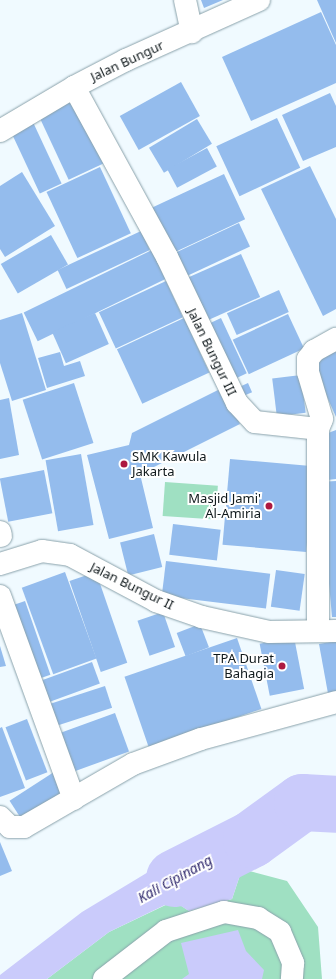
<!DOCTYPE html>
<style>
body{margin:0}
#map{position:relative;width:336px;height:979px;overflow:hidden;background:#f0faff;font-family:"Noto Sans",sans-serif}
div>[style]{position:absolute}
.green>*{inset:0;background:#9fe0c2;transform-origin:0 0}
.water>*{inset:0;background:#cacbfb}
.river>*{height:57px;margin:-28.5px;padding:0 28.5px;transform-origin:28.5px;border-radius:28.5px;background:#cacbfb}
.building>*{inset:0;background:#94bced;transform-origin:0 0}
.roads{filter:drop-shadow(0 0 1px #8aa2ab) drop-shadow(0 0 1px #8aa2ab)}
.minor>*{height:22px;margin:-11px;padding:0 11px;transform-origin:11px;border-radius:11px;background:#fff}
.dots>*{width:11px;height:11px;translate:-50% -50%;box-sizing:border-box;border:2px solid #fff;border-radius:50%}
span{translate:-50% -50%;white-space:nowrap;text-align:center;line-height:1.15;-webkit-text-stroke:4px #fff;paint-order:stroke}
.street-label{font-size:13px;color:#0f181b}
.poi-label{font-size:13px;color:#0f181b}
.left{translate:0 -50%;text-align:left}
.right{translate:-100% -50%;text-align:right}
.water-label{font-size:14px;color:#332c6f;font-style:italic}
</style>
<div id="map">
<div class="green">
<i style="left:165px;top:482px;width:53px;height:34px;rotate:4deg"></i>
<i style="clip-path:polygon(242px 869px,287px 881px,318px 927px,322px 979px,47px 979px,109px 932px,174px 901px,189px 911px,232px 899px)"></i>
</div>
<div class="water">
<i style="clip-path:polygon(246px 813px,242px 869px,232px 899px,189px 911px,173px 901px,109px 932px,47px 979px,0 979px,0 975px,82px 912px)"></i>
<i style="clip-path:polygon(238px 930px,246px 951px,264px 970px,262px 979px,182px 979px,189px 974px,181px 943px)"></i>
</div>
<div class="river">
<i style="left:174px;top:878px;width:86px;rotate:-26.9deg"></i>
<i style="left:251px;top:839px;width:63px;rotate:-36deg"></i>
<i style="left:302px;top:802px;width:34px;rotate:3deg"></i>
</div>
<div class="building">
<i style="clip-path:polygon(201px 0,223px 0,204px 8px)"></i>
<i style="clip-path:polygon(317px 0,336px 0,336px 43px)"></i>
<i style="clip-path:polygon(321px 12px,336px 45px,336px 83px,251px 121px,222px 57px)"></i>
<i style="left:181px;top:82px;width:39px;height:70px;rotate:61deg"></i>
<i style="clip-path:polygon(330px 93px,336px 106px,336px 147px,303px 161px,282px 115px)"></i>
<i style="left:74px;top:99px;width:71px;height:39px;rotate:65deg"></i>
<i style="left:277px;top:118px;width:55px;height:67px;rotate:65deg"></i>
<i style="left:197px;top:119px;width:29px;height:56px;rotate:59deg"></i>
<i style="left:32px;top:120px;width:70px;height:24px;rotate:65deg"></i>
<i style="left:207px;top:148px;width:21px;height:45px;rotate:62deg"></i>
<i style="clip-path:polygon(310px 166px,336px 219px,336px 309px,323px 316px,261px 189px)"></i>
<i style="left:100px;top:167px;width:73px;height:59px;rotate:65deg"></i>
<i style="clip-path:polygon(22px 172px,55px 226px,5px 257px,0 249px,0 186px)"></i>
<i style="left:224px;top:174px;width:50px;height:85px;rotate:65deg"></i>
<i style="left:239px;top:223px;width:26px;height:72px;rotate:65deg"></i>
<i style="left:141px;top:231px;width:21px;height:92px;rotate:65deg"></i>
<i style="left:51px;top:235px;width:34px;height:58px;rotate:60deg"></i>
<i style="left:154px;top:249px;width:32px;height:145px;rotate:64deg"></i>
<i style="left:241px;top:254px;width:47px;height:61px;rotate:66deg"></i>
<i style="left:166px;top:281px;width:40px;height:74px;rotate:65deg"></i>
<i style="left:279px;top:290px;width:24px;height:57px;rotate:66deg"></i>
<i style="clip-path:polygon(22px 313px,46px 390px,12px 401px,0 363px,0 320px)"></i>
<i style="left:95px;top:313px;width:34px;height:47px;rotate:66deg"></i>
<i style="left:288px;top:314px;width:38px;height:61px;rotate:65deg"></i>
<i style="left:184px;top:318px;width:60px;height:74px;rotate:65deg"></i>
<i style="left:221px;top:318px;width:61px;height:17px;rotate:65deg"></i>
<i style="clip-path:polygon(336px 349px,336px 417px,311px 361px)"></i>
<i style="clip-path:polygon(60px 352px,64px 366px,80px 361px,85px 376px,47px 388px,38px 358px)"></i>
<i style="left:301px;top:375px;width:38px;height:29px;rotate:83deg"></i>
<i style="left:74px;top:383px;width:63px;height:54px;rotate:72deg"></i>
<i style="left:248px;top:383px;width:10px;height:9px;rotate:66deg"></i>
<i style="clip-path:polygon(222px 388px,240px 424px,140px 474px,153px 528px,109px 539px,87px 455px,129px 445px,132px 433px)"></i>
<i style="clip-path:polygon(9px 398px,19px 455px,0 459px,0 400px)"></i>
<i style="clip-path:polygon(336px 430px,336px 479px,327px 480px,323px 435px)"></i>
<i style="left:81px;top:454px;width:72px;height:36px;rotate:80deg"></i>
<i style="left:230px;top:459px;width:84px;height:86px;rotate:5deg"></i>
<i style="left:44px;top:470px;width:44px;height:45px;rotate:79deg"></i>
<i style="clip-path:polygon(336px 481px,336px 617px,332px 617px,320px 482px)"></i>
<i style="left:173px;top:524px;width:48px;height:31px;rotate:7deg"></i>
<i style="left:154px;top:534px;width:34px;height:35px;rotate:76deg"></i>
<i style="left:166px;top:561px;width:105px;height:35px;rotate:7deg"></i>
<i style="left:276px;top:570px;width:29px;height:37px;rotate:8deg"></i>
<i style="left:65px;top:572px;width:92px;height:46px;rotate:70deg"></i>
<i style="left:96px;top:572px;width:96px;height:28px;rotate:71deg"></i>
<i style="left:25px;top:601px;width:78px;height:19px;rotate:71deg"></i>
<i style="left:163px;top:612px;width:37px;height:27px;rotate:71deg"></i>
<i style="left:200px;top:624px;width:25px;height:25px;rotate:69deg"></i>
<i style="left:294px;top:637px;width:53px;height:35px;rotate:79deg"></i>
<i style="left:237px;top:638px;width:75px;height:119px;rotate:71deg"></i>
<i style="clip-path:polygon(336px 641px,336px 698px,329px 699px,319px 644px)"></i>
<i style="clip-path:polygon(0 646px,6px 666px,0 667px)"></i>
<i style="left:92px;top:662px;width:23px;height:59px;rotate:70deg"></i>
<i style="left:105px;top:686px;width:23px;height:59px;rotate:72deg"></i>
<i style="left:115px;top:713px;width:41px;height:60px;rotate:70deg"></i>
<i style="left:27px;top:719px;width:57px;height:23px;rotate:69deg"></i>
<i style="clip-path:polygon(2px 727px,25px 788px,0 797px,0 728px)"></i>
<i style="left:54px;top:772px;width:24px;height:53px;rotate:57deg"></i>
<i style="clip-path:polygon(0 842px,12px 871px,0 876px)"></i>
</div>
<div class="roads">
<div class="minor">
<i style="left:185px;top:0;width:33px;rotate:78deg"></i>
<i style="left:74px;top:87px;width:194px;rotate:61.3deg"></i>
<i style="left:167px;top:257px;width:162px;rotate:64.4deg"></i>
<i style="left:237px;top:403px;width:26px;rotate:47deg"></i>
<i style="left:255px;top:422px;width:63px;rotate:6.3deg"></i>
<i style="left:318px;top:429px;width:201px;rotate:90deg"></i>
<i style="left:0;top:131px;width:86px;rotate:-30.7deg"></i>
<i style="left:74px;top:87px;width:59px;rotate:-27.4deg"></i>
<i style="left:126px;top:60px;width:146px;rotate:-24.3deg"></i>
<i style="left:318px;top:429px;width:11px;rotate:-68deg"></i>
<i style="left:322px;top:419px;width:49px;rotate:-106.6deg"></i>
<i style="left:308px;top:372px;width:13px;rotate:-90deg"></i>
<i style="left:308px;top:359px;width:10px;rotate:-53deg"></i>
<i style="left:314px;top:351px;width:25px;rotate:-29deg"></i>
<i style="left:0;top:532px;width:4px;rotate:76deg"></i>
<i style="left:0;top:564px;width:44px;rotate:-17.2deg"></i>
<i style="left:42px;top:551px;width:28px;rotate:8deg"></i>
<i style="left:70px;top:555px;width:98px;rotate:28.1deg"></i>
<i style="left:156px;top:601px;width:49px;rotate:19.2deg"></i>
<i style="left:202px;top:617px;width:69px;rotate:12.6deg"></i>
<i style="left:269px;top:632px;width:67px;rotate:-0.9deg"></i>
<i style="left:0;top:596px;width:216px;rotate:70deg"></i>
<i style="left:0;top:817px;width:14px;rotate:45deg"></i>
<i style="left:10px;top:827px;width:14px"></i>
<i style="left:24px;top:827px;width:126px;rotate:-30deg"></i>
<i style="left:133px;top:764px;width:72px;rotate:-20.2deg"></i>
<i style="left:201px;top:739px;width:140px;rotate:-15.3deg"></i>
<i style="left:104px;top:979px;width:78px;rotate:-37.7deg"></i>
<i style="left:166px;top:931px;width:61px;rotate:-18.1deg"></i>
<i style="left:224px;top:912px;width:35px;rotate:10deg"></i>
<i style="left:258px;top:918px;width:26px;rotate:32deg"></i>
<i style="left:280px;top:932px;width:34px;rotate:67deg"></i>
<i style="left:293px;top:963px;width:16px;rotate:94deg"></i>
</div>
</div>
<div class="dots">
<i style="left:124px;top:464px;background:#ad1940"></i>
<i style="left:269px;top:506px;background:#ad1940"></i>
<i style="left:282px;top:666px;background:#ad1940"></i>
</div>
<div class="street-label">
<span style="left:127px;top:61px;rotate:-25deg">Jalan Bungur</span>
<span style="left:212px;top:352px;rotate:64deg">Jalan Bungur III</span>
<span style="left:132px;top:586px;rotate:26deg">Jalan Bungur II</span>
</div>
<div class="poi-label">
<span class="left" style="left:132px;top:464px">SMK Kawula<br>Jakarta</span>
<span class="right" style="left:261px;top:506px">Masjid Jami'<br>Al-Amiria</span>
<span class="right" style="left:274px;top:666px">TPA Durat<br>Bahagia</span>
</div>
<div class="water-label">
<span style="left:175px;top:879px;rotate:-29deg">Kali Cipinang</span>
</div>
</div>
